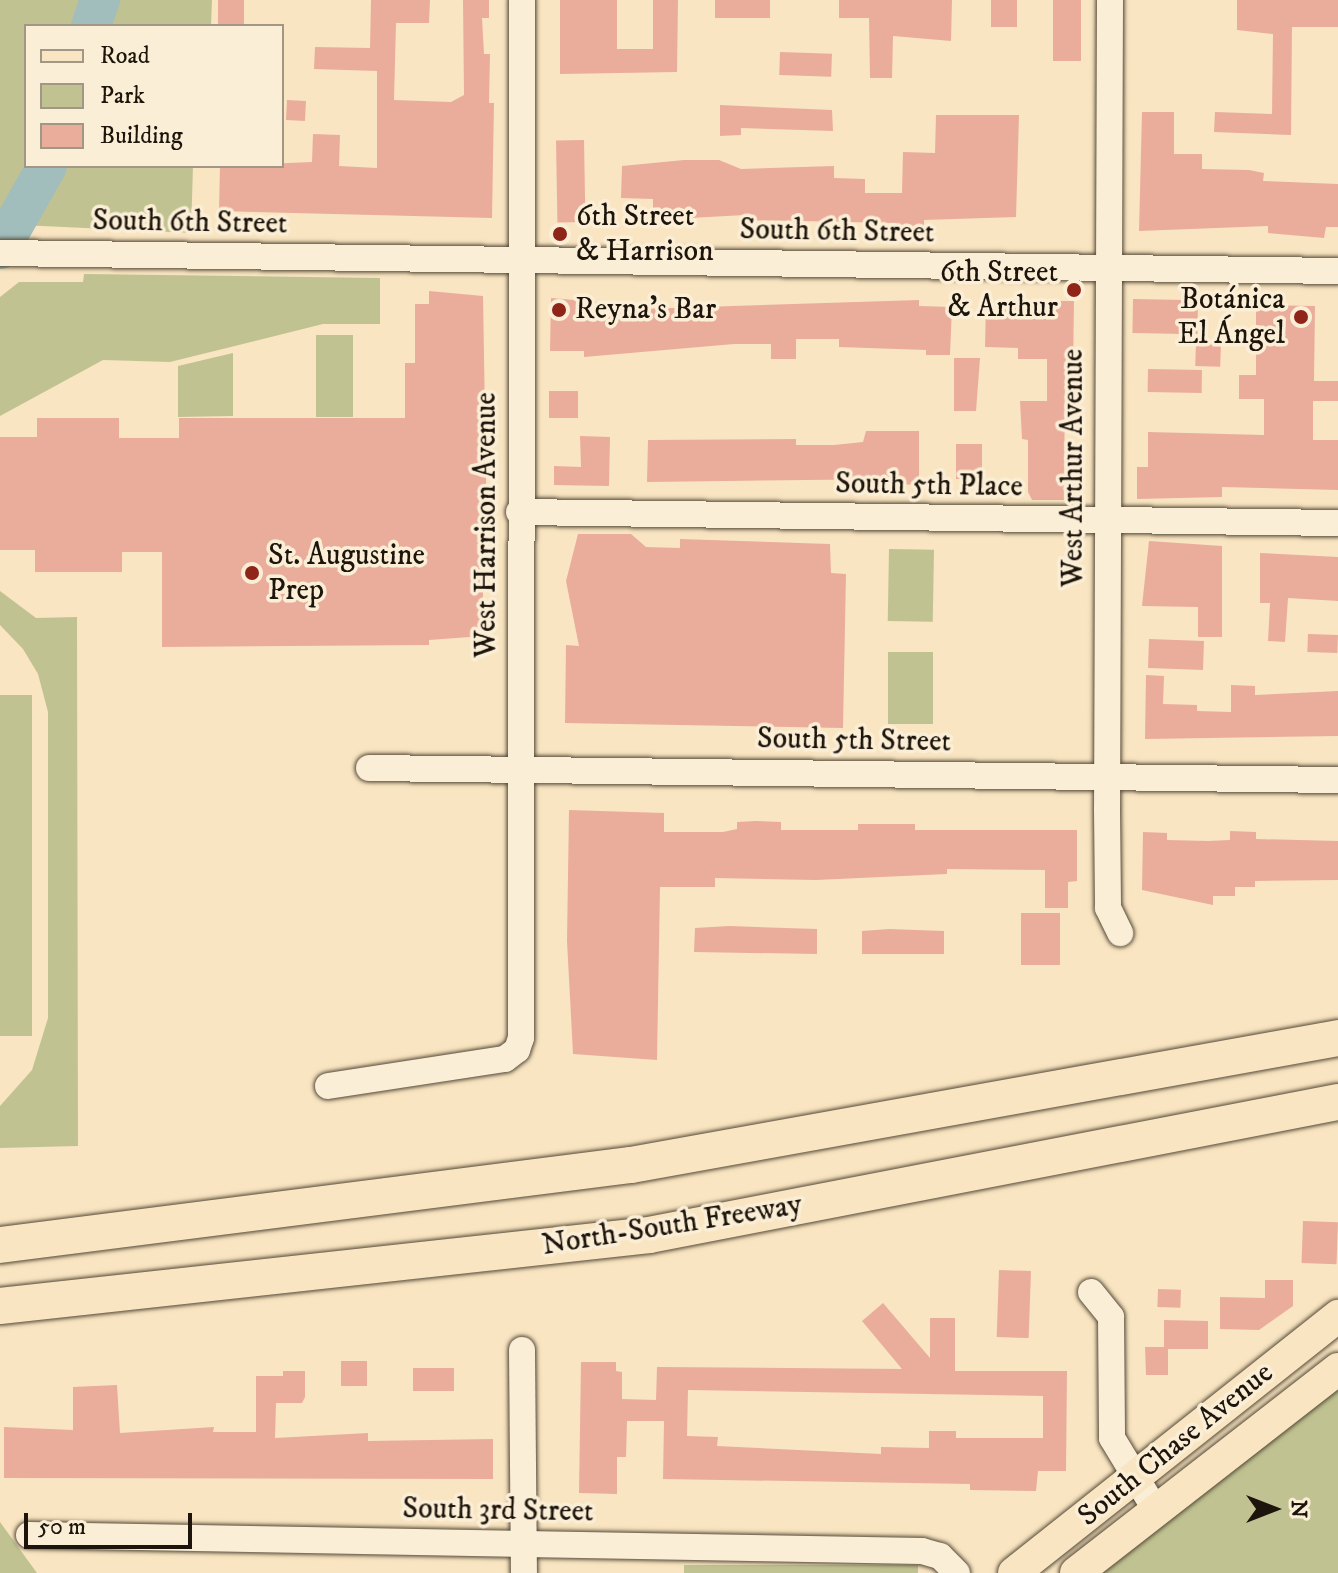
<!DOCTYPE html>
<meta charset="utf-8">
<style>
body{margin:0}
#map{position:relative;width:1338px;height:1573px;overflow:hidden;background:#f9e5c1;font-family:"IM FELL DW Pica",serif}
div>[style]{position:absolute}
.green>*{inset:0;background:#c0c391;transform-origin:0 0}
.river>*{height:40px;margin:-20px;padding:0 20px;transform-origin:20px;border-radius:20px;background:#a1bdbc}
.building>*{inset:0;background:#eaad9c;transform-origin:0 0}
.roads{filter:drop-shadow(0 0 2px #544938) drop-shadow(0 0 2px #544938)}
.minor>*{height:26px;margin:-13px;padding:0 13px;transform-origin:13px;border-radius:13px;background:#fbeed7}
.major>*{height:32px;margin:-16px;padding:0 16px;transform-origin:16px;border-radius:16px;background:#f9e5c1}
.highway>*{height:36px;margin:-18px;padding:0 18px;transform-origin:18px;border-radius:18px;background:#f9e5c1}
.dots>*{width:22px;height:22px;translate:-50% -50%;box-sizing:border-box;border:4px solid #fbeed7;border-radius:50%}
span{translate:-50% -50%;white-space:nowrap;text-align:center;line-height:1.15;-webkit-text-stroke:7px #fbeed7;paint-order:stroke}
.poi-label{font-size:30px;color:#1d150b}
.left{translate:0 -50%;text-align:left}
.right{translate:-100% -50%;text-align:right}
.street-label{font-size:30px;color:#1d150b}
.legend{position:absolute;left:24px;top:24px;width:260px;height:144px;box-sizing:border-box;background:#fbeed7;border:2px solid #a29785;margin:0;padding:10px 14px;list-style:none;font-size:24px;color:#1d150b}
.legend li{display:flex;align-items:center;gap:16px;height:40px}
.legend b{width:40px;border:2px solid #a29785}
.north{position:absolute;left:1234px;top:1469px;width:80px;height:80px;-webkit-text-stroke:6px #fbeed7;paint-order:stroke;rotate:90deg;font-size:22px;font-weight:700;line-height:32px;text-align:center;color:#1d150b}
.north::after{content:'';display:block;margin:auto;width:28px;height:36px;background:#1d150b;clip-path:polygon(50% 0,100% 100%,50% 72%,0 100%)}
.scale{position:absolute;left:24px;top:1513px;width:168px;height:36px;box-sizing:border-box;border:4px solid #1d150b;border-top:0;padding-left:10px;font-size:24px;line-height:28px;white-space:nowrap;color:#1d150b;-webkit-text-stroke:6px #fbeed7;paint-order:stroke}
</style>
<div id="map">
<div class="green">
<i style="clip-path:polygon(0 0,212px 0,211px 26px,26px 26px,26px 166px,193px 166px,191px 233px,0 224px)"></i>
<i style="clip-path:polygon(84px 274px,380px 278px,380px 324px,323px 324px,170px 362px,103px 360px,0 416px,0 297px,19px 282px,83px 282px)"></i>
<i style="left:316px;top:335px;width:37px;height:82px"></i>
<i style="clip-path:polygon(233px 353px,233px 416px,178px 417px,178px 366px)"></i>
<i style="left:889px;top:549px;width:45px;height:72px;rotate:1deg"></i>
<i style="clip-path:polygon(0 591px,36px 618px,77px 617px,78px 1146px,0 1148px,0 1106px,32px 1070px,48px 1018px,48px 712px,38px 674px,23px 649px,0 625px)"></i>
<i style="left:888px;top:652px;width:45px;height:72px"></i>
<i style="left:0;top:695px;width:32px;height:341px"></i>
<i style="clip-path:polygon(1338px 1388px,1338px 1573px,1103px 1573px,1184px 1509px)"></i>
<i style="clip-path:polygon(0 1522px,37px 1573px,0 1573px)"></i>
<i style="left:684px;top:1565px;width:234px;height:8px"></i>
</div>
<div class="river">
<i style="left:91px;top:26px;width:28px;rotate:-71deg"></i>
<i style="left:0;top:249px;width:95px;rotate:-60.5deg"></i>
</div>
<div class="building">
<i style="left:218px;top:0;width:26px;height:24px"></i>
<i style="clip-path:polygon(371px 0,430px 0,429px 23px,396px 23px,394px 100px,451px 102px,464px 95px,463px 0,489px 0,489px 18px,482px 18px,484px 54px,490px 54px,489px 103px,494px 103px,492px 218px,219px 211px,220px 166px,312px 162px,313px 134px,340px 135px,339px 166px,377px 168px,377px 71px,314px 69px,315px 47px,370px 48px)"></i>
<i style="clip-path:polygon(560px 0,617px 0,617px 49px,653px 49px,653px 0,678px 0,677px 72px,560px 74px)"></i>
<i style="left:715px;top:0;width:55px;height:18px"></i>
<i style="clip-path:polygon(839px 0,952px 0,951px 41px,893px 36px,892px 78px,870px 78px,869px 18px,839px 18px)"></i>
<i style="left:991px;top:0;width:26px;height:27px"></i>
<i style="left:1053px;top:0;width:28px;height:61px"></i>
<i style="clip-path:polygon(1237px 0,1338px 0,1338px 27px,1292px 27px,1291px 135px,1214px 132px,1215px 112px,1272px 114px,1273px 34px,1237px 30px)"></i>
<i style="left:780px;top:52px;width:52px;height:23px;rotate:2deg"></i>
<i style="left:287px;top:100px;width:19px;height:20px;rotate:3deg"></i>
<i style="clip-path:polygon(720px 105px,832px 110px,833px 131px,741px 128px,741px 135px,720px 136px)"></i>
<i style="clip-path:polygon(1142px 112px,1174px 112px,1174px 154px,1202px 154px,1202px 169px,1249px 170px,1264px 173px,1263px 181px,1338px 184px,1338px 227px,1326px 227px,1324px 238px,1268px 233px,1268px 226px,1139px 231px)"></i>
<i style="clip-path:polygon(936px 115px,1019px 115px,1016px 217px,924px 220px,924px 231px,896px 230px,896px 223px,745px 220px,745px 215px,653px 220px,653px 199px,621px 198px,622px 166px,684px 160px,719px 160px,741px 169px,834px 166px,834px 178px,865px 179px,865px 193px,902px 193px,903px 152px,935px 153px)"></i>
<i style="left:584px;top:140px;width:82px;height:28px;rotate:89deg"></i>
<i style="clip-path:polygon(429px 291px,483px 296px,487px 536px,483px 536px,483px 636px,429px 640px,429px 645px,162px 647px,162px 552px,122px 552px,122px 572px,35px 572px,35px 550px,0 550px,0 437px,37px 437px,37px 418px,119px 418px,119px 438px,179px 438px,179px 418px,405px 418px,405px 363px,415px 363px,415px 304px,429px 304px)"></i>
<i style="clip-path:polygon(551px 298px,610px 303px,610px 310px,919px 300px,919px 306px,952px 307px,950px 355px,926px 355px,926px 350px,839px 347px,839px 339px,796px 339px,796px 359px,771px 359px,771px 344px,734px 344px,584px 357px,584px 351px,550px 351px)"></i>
<i style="left:1133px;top:299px;width:65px;height:34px;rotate:1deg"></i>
<i style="clip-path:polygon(1048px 301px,1074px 301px,1073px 371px,1065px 371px,1064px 500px,1032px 500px,1028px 492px,1028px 440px,1022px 439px,1020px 401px,1047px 401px,1047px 359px,1018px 359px,1018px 348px,985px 347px,986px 302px,1048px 305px)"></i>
<i style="clip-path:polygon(1256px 305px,1315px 306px,1314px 381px,1338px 381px,1338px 401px,1313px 401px,1313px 440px,1338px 440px,1338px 490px,1222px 487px,1222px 497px,1137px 499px,1137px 467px,1148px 467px,1148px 432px,1264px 435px,1264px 399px,1239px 399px,1239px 375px,1256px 375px)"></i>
<i style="left:1196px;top:343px;width:25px;height:23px;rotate:2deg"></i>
<i style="clip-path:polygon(954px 358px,980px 358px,976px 411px,954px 411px)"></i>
<i style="left:1148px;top:369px;width:54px;height:23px;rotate:1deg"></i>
<i style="left:549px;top:391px;width:29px;height:27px"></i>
<i style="clip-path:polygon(866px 431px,919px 431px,919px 485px,894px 484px,894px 479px,647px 482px,648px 440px,796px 439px,796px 445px,834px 445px,863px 442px)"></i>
<i style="clip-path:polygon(580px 436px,610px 437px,609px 486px,554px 485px,554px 466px,581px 467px)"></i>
<i style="left:956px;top:444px;width:26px;height:35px"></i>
<i style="clip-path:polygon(578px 534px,631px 534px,646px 547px,680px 548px,680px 539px,830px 544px,831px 573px,846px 574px,843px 728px,565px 723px,566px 645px,579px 646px,566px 581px)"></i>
<i style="clip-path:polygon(1149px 541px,1222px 546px,1222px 637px,1198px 637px,1198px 607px,1142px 606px)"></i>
<i style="clip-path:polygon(1260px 553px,1338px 557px,1338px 601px,1288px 598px,1285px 642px,1268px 641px,1270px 603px,1260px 603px)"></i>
<i style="left:1308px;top:634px;width:30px;height:18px;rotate:2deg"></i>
<i style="left:1204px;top:641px;width:29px;height:55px;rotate:92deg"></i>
<i style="clip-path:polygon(1146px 675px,1164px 676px,1163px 704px,1197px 705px,1197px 711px,1231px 712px,1231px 685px,1255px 686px,1255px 695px,1338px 691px,1338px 736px,1145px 739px)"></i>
<i style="clip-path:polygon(569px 810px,664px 813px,664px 832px,723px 832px,737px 829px,737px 822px,756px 821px,781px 822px,781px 830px,858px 830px,858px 824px,915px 824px,915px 830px,1077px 830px,1077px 881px,1068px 882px,1068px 908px,1045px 908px,1045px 870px,947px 869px,947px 874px,816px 880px,715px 878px,715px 887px,660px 887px,657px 1060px,573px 1054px,567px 941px)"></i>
<i style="clip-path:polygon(1230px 831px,1256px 832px,1256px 839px,1338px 841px,1338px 880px,1255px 881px,1255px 887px,1235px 887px,1235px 896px,1213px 896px,1213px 905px,1142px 890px,1143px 832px,1167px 833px,1167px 840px,1208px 841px,1230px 840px)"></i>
<i style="left:1021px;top:913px;width:39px;height:52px"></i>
<i style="clip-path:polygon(729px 926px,817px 929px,817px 954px,694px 952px,695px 928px)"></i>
<i style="clip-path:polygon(889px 929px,944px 931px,944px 954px,862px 954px,862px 931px)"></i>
<i style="left:1303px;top:1221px;width:35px;height:42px;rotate:2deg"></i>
<i style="left:999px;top:1270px;width:32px;height:67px;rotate:2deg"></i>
<i style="clip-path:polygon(1265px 1280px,1293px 1280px,1293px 1306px,1259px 1330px,1220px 1329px,1220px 1297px,1265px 1298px)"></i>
<i style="left:1158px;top:1289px;width:23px;height:18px;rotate:2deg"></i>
<i style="clip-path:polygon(evenodd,883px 1303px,930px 1358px,930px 1318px,955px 1318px,955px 1371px,1067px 1371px,1066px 1471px,1038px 1471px,1036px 1491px,970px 1490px,970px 1484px,663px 1479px,664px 1421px,627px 1421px,626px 1457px,617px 1457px,617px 1494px,579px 1493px,581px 1362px,616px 1362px,616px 1371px,622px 1372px,622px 1399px,656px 1400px,657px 1367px,902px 1369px,862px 1321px,883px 1303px,688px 1390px,1043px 1396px,1043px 1438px,956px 1438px,956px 1431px,929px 1431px,929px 1448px,881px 1447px,881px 1454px,717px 1446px,718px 1437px,687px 1436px,688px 1390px)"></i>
<i style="clip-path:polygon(1164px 1320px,1208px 1321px,1208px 1349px,1168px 1349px,1168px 1375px,1146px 1375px,1145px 1347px,1164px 1347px)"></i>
<i style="left:341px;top:1361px;width:26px;height:25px"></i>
<i style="left:413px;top:1368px;width:41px;height:23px"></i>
<i style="clip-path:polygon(283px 1371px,305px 1371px,305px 1397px,302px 1403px,276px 1403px,275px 1438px,368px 1433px,368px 1441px,493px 1439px,493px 1479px,4px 1478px,4px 1427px,73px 1430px,73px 1387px,117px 1385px,120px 1433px,214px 1427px,213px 1432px,256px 1432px,256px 1376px,283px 1376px)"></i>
</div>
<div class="roads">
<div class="minor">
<i style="left:1110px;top:0;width:809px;rotate:90.21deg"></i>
<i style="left:1107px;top:809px;width:99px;rotate:89.4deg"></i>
<i style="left:1108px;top:908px;width:28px;rotate:64deg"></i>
<i style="left:0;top:253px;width:1338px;rotate:0.77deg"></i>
<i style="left:519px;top:512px;width:819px;rotate:0.77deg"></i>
<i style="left:369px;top:768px;width:969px;rotate:0.71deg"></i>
<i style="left:328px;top:1086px;width:179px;rotate:-8.7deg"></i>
<i style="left:505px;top:1059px;width:15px;rotate:-37deg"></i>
<i style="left:517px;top:1050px;width:13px;rotate:-72deg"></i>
<i style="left:521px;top:1038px;width:1038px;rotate:-89.94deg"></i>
<i style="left:1091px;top:1292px;width:32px;rotate:51deg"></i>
<i style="left:1111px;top:1317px;width:121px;rotate:89.5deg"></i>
<i style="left:1112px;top:1438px;width:83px;rotate:58.8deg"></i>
<i style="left:522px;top:1350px;width:223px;rotate:89.5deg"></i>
<i style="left:29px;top:1535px;width:893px;rotate:1.03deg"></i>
<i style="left:922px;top:1551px;width:19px;rotate:16deg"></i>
<i style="left:940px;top:1556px;width:24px;rotate:45deg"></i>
</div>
<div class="major">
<i style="left:1014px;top:1573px;width:414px;rotate:-38.4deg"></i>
<i style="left:1076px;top:1573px;width:332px;rotate:-37.9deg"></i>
</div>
<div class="highway">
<i style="left:0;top:1245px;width:636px;rotate:-7.23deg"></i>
<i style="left:631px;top:1165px;width:718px;rotate:-10.18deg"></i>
<i style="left:0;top:1306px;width:653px;rotate:-6.24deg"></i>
<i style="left:649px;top:1235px;width:702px;rotate:-10.93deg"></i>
</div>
</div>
<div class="dots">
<i style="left:560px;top:234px;background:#8f2418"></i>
<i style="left:1074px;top:290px;background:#8f2418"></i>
<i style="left:559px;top:310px;background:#8f2418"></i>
<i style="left:1301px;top:317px;background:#8f2418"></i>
<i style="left:252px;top:573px;background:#8f2418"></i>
</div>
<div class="poi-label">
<span class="left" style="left:576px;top:234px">6th Street<br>&amp; Harrison</span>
<span class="right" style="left:1058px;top:290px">6th Street<br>&amp; Arthur</span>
<span class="right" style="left:1285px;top:317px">Botánica<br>El Ángel</span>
<span class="left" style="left:575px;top:310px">Reyna's Bar</span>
<span class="left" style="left:268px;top:573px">St. Augustine<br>Prep</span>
</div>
<div class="street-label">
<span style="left:190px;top:223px;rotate:1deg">South 6th Street</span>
<span style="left:837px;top:232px;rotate:1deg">South 6th Street</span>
<span style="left:1074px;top:468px;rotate:-90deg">West Arthur Avenue</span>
<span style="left:929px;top:486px;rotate:1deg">South 5th Place</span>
<span style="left:487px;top:525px;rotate:-90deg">West Harrison Avenue</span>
<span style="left:854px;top:741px;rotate:1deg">South 5th Street</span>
<span style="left:672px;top:1226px;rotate:-9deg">North-South Freeway</span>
<span style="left:1176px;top:1445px;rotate:-39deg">South Chase Avenue</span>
<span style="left:498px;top:1511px;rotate:1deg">South 3rd Street</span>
</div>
<ul class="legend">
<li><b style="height:10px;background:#f9e5c1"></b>Road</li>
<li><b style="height:22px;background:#c0c391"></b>Park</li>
<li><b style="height:22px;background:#eaad9c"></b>Building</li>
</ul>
<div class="north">N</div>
<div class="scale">50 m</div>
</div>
